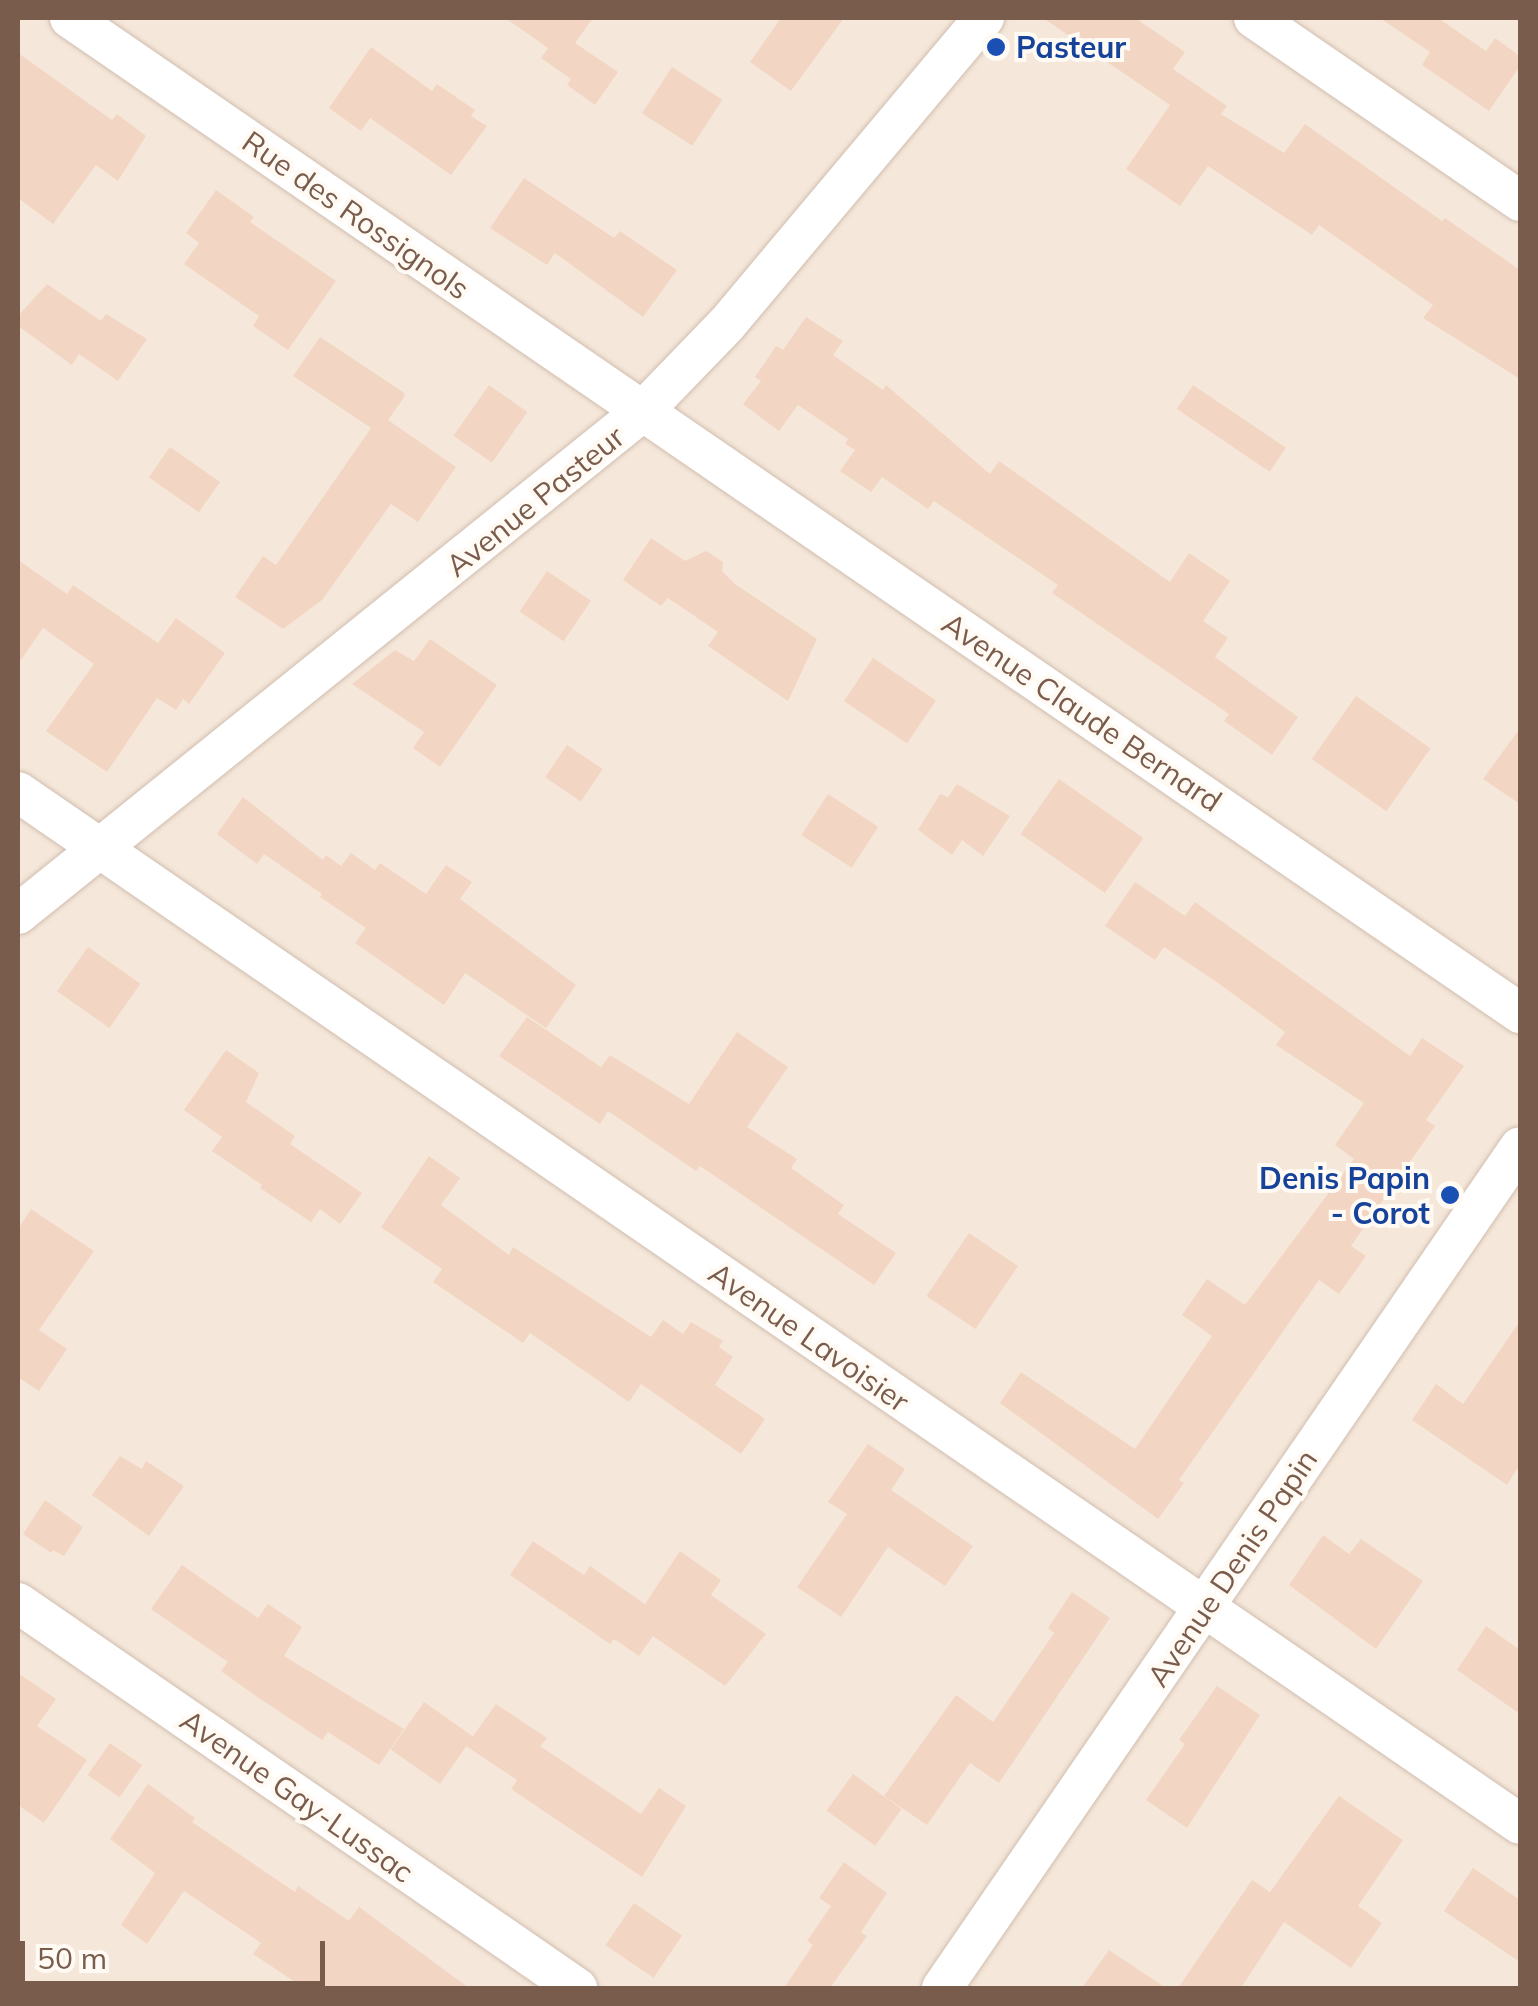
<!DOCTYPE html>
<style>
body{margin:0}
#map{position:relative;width:1538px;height:2006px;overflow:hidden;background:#fdf6ec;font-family:Mulish,sans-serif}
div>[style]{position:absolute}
.residential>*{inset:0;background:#f5e8da;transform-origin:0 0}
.building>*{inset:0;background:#f3d5c3;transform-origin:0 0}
.roads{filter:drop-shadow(0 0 2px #d1beb0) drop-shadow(0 0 2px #d1beb0)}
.minor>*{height:40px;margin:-20px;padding:0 20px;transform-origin:20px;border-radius:20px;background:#fff}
.dots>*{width:28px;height:28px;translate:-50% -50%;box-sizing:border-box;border:5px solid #fffaf3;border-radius:50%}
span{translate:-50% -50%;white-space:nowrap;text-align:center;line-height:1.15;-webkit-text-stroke:8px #fffaf3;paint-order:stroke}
.transit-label{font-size:30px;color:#164399;font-weight:700}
.left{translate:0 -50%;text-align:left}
.right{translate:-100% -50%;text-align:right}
.street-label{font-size:30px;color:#7a5c4d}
.frame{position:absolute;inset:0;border:20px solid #7a5c4d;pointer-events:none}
.scale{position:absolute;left:20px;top:1941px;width:305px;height:45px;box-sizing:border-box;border:5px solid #7a5c4d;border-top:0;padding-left:12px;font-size:30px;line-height:35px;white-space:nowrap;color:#7a5c4d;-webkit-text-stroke:8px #fffaf3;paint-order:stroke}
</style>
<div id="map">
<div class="residential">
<i style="left:18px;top:18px;width:1502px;height:1970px"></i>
</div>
<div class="building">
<i style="clip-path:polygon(505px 18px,593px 18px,575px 43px,618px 72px,595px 105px,567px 85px,571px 79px,541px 58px,548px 48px)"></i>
<i style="clip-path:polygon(781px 18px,844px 18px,791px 91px,750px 62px)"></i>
<i style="clip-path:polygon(1043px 18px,1135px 18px,1185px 52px,1173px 69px,1227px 106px,1221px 114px,1284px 153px,1305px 124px,1442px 221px,1445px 218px,1520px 270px,1520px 379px,1423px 318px,1433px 305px,1319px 225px,1312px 235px,1208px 166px,1180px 206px,1126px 169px,1170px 105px)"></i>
<i style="clip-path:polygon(1380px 18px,1438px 18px,1486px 51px,1495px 38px,1520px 56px,1520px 66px,1489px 111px,1422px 65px,1430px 52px)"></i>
<i style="clip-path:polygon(371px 47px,432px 91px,437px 84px,475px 110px,471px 116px,487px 126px,451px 175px,370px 118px,361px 131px,329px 108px)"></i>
<i style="clip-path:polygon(18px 53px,112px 120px,117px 114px,146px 136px,118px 181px,96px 165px,53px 224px,18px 198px)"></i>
<i style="left:672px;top:67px;width:60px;height:55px;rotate:33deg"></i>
<i style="clip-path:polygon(524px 178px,614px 238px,620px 231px,677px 270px,643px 317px,555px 253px,547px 265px,490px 228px)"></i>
<i style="clip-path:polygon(216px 190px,254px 217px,250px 222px,336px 281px,288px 350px,253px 326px,259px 316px,184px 264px,199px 243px,186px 233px)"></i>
<i style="clip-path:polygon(47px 284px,101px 321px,106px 314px,147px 339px,118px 381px,79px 354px,72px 365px,18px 326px,18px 316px)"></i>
<i style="clip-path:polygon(806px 317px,843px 341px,833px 355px,883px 390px,886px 385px,990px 474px,999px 461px,1170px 582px,1189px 553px,1230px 581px,1203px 621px,1228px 638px,1215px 657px,1298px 717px,1272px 755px,1224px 721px,1229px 714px,1052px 593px,1058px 585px,934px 501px,928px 509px,882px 477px,871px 492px,840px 471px,855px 450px,845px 444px,848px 439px,798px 405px,779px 431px,743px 404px,761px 381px,755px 377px,776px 346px,783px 350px)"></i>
<i style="clip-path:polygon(320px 337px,403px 392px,405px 396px,388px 420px,456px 467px,418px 522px,391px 504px,322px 600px,283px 629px,235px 597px,263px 556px,276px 565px,371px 428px,293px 376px)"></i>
<i style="left:489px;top:385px;width:47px;height:62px;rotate:35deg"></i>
<i style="left:1193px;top:385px;width:112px;height:29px;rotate:34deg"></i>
<i style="left:170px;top:447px;width:61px;height:37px;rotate:35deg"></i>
<i style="clip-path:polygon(651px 538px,685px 561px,706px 551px,723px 562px,722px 571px,735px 584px,817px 639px,788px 701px,708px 646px,718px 632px,668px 598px,661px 606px,623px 580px)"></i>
<i style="clip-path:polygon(18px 560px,67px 594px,73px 585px,158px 643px,176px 618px,225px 653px,189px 704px,183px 699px,176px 710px,157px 698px,107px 772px,46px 731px,94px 664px,43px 628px,18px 664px)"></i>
<i style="left:547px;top:571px;width:53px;height:49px;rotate:34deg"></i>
<i style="clip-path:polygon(430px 639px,497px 685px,440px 767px,413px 748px,424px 732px,352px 684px,395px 650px,414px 661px)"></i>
<i style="left:873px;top:658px;width:76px;height:52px;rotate:34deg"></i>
<i style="left:1356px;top:696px;width:91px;height:77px;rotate:35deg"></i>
<i style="clip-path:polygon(1520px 728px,1520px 804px,1483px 779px)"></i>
<i style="left:567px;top:745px;width:43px;height:39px;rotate:34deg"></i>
<i style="left:1059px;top:779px;width:103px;height:67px;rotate:35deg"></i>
<i style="clip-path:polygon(957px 784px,1010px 816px,983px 856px,962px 840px,952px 855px,918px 830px,940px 794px,948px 797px)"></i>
<i style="left:828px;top:794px;width:60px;height:49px;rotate:33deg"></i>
<i style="clip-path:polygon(243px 797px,323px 860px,326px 855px,341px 866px,351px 853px,375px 870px,380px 863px,426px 894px,446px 865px,472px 882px,460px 899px,576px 985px,546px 1028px,465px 973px,444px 1005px,355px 943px,366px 928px,320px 897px,322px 894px,264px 854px,257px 864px,217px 834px)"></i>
<i style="clip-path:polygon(1135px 882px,1185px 916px,1195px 902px,1410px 1056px,1422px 1038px,1464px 1066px,1426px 1120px,1435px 1126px,1351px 1246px,1366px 1256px,1339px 1294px,1319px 1280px,1179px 1480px,1184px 1483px,1158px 1519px,1000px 1403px,1021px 1372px,1135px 1449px,1212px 1336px,1182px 1315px,1207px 1279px,1245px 1305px,1354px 1159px,1335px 1145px,1364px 1103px,1276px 1045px,1285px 1032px,1218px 983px,1164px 947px,1155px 960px,1105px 926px)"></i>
<i style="left:88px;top:947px;width:64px;height:54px;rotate:35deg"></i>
<i style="clip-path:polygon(527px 1017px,601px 1067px,610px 1055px,689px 1104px,737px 1032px,788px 1067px,747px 1127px,797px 1159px,791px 1168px,844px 1205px,838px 1214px,896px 1253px,874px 1285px,700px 1166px,696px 1171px,608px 1111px,600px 1124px,499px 1056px)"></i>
<i style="clip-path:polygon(226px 1050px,259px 1073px,246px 1102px,295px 1136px,290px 1144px,362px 1193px,340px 1224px,320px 1209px,311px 1222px,260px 1188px,262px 1185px,212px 1151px,222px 1137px,184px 1110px)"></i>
<i style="clip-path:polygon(429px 1156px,460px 1178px,441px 1205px,509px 1255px,513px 1247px,651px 1337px,663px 1320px,683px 1334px,691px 1322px,723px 1341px,719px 1347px,733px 1357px,715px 1385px,765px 1419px,741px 1454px,641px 1384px,629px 1402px,530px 1333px,523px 1343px,433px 1282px,442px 1269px,381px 1227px)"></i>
<i style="clip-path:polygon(31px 1209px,94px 1251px,39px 1330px,67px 1349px,39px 1391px,18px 1377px,18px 1229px)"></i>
<i style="left:969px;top:1233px;width:59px;height:76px;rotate:34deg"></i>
<i style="clip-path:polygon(1520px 1321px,1520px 1464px,1507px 1485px,1412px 1420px,1436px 1384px,1463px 1404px)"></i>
<i style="clip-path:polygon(868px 1444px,905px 1469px,891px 1490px,973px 1546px,945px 1586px,888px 1547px,841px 1617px,797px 1587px,847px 1514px,828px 1502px)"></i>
<i style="clip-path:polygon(120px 1456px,142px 1469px,146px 1461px,184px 1486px,149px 1536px,92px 1495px)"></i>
<i style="clip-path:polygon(45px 1500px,83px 1527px,64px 1556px,53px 1550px,51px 1553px,23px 1534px)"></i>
<i style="clip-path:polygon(1323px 1535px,1349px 1554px,1361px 1539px,1423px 1581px,1376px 1649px,1289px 1585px)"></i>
<i style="clip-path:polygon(533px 1541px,584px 1575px,590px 1566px,645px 1604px,680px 1551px,721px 1580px,711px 1595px,766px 1634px,725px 1686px,653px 1636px,639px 1656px,614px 1639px,610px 1644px,510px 1575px)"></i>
<i style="clip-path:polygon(182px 1565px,258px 1618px,268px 1604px,302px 1627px,284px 1656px,404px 1729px,379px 1765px,328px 1732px,322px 1740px,256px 1696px,221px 1671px,228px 1662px,151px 1609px)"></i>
<i style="clip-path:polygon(1072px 1592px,1110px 1618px,999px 1783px,970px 1763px,927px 1825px,884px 1796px,956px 1695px,993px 1722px,1054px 1633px,1048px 1628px)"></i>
<i style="clip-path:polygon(1486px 1626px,1520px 1650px,1520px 1714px,1457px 1670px)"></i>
<i style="clip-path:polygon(18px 1673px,56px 1699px,37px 1726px,87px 1760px,44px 1823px,18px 1805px)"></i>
<i style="clip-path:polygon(1217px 1686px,1260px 1715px,1187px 1828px,1146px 1800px,1185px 1744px,1179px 1740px)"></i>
<i style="left:424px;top:1702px;width:60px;height:58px;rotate:35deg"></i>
<i style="clip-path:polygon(496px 1704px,547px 1738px,540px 1746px,641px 1814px,659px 1788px,686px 1806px,642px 1877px,511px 1789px,517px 1780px,466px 1746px)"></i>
<i style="left:110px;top:1743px;width:39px;height:39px;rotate:35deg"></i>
<i style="left:853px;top:1774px;width:60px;height:45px;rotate:36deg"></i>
<i style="clip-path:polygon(148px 1784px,195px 1818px,192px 1822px,295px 1892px,298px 1886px,349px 1921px,359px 1907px,469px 1988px,304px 1988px,253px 1954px,261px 1943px,184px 1891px,147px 1944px,121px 1925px,155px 1873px,110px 1839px)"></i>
<i style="clip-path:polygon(1339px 1796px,1403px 1840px,1358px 1906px,1382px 1923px,1351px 1968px,1284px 1922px,1241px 1988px,1178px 1988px,1252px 1880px,1270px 1892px)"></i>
<i style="clip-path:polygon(844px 1862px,887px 1893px,861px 1932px,867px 1936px,830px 1988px,784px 1988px,813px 1945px,807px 1941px,831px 1906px,819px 1898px)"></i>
<i style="clip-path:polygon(1473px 1868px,1520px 1900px,1520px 1962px,1444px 1911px)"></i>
<i style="left:634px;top:1903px;width:58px;height:51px;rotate:34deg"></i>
<i style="clip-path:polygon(1109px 1950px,1166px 1988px,1082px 1988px)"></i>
</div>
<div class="roads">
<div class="minor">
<i style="left:70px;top:18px;width:1759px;rotate:34.46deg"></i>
<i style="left:1254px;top:18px;width:323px;rotate:34.5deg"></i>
<i style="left:18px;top:792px;width:1822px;rotate:34.49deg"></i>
<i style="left:18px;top:914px;width:801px;rotate:-38.82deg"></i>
<i style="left:642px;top:412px;width:122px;rotate:-46deg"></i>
<i style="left:727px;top:324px;width:400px;rotate:-50deg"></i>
<i style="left:18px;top:1603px;width:679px;rotate:34.56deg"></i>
<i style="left:942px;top:1988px;width:1020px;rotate:-55.5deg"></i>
</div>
</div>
<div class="dots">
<i style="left:996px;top:47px;background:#1a4fb4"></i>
<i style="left:1450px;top:1195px;background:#1a4fb4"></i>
</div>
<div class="transit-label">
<span class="left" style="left:1016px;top:47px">Pasteur</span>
<span class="right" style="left:1430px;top:1195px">Denis Papin<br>- Corot</span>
</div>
<div class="street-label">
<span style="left:356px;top:215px;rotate:35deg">Rue des Rossignols</span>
<span style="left:535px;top:501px;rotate:-39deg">Avenue Pasteur</span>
<span style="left:1082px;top:712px;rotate:34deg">Avenue Claude Bernard</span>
<span style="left:809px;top:1337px;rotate:35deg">Avenue Lavoisier</span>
<span style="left:1232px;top:1568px;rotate:-56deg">Avenue Denis Papin</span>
<span style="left:297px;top:1796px;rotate:35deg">Avenue Gay-Lussac</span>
</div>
<div class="frame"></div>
<div class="scale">50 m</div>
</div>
